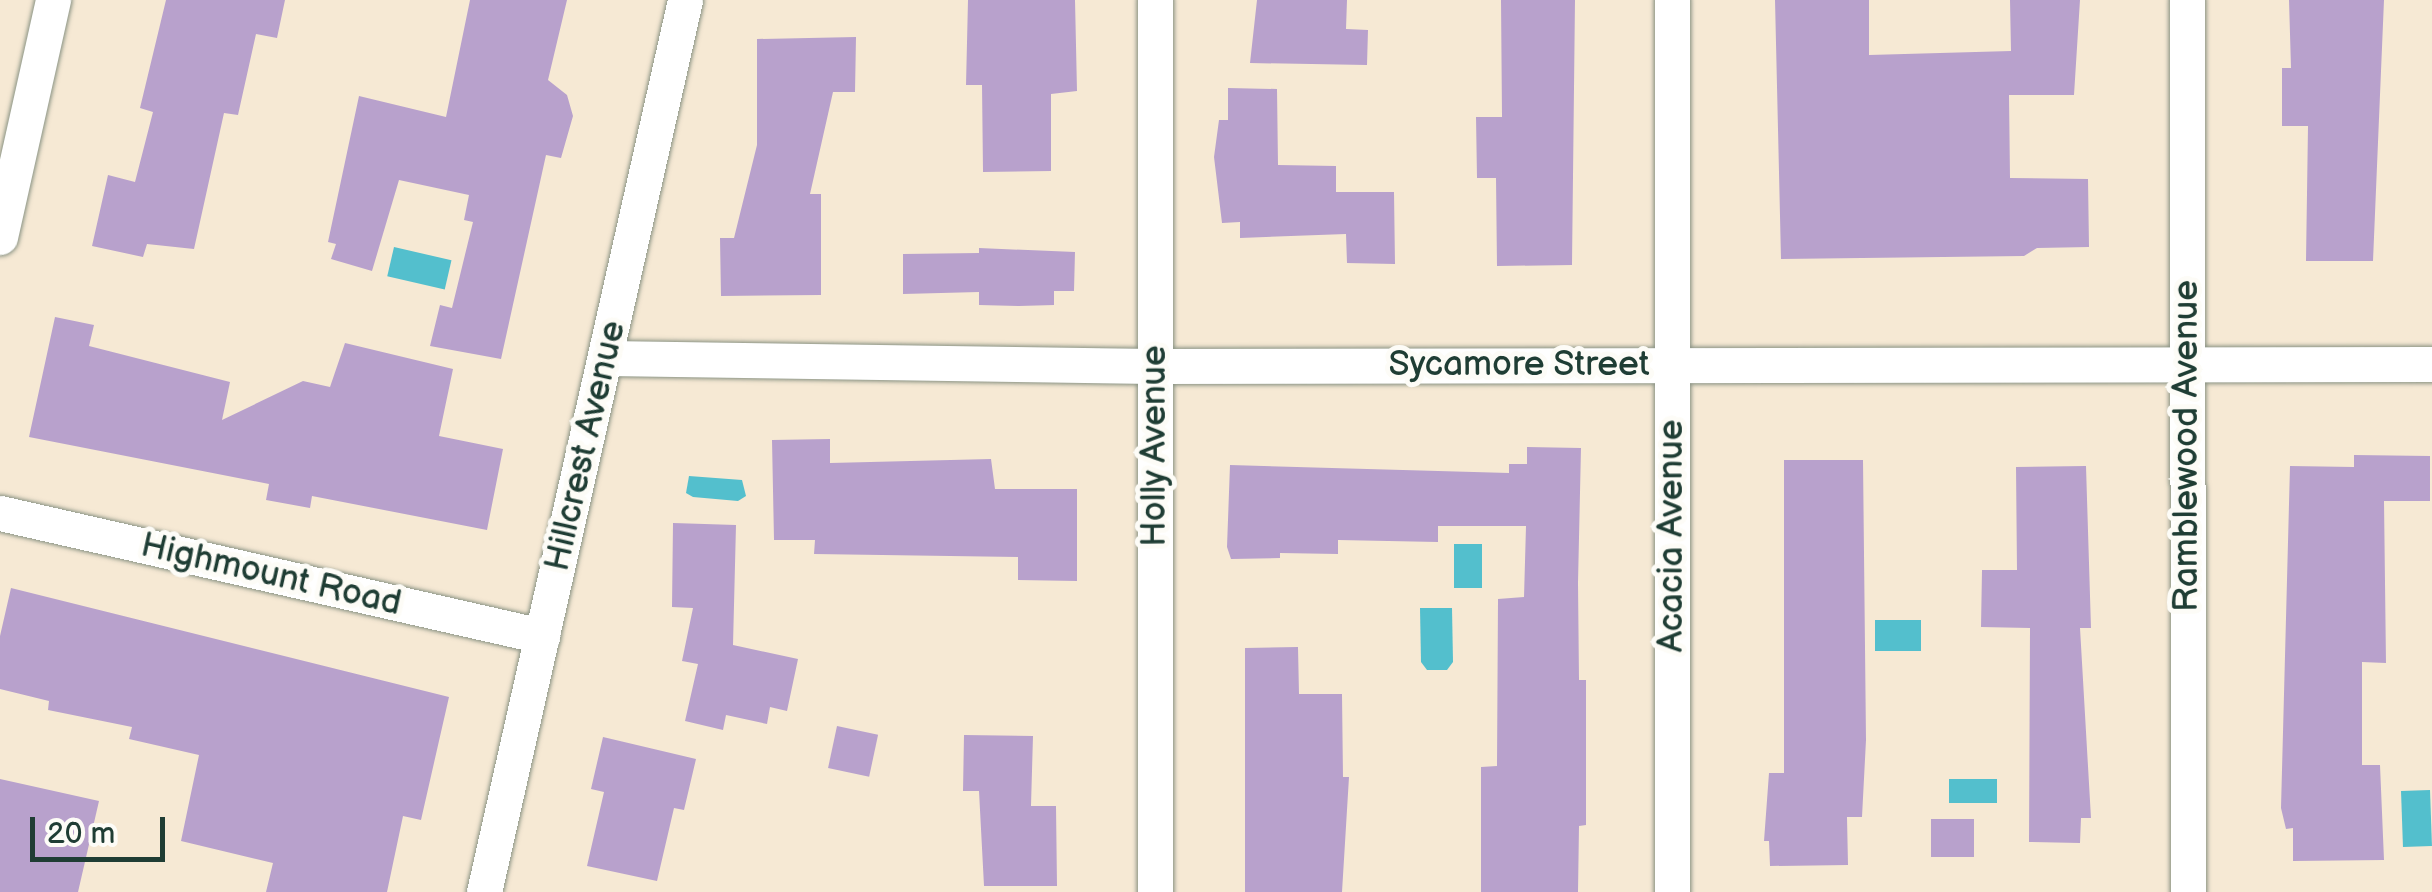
<!DOCTYPE html>
<style>
body{margin:0}
#map{position:relative;width:2432px;height:892px;overflow:hidden;background:#f6e9d4;font-family:"Balsamiq Sans",sans-serif}
div>[style]{position:absolute}
.water>*{inset:0;background:#53bfcd;transform-origin:0 0}
.building>*{inset:0;background:#b8a1cc;transform-origin:0 0}
.roads{filter:drop-shadow(0 0 2px #8a9384) drop-shadow(0 0 2px #8a9384)}
.street>*{height:35px;margin:-17.5px;padding:0 17.5px;transform-origin:17.5px;border-radius:17.5px;background:#fff}
span{translate:-50% -50%;white-space:nowrap;text-align:center;line-height:1.15;-webkit-text-stroke:10px #fdfcf7;paint-order:stroke}
.street-label{font-size:35px;color:#1f3d34}
.scale{position:absolute;left:30px;top:817px;width:135px;height:45px;box-sizing:border-box;border:5px solid #1f3d34;border-top:0;padding-left:12px;font-size:30px;line-height:35px;white-space:nowrap;color:#1f3d34;-webkit-text-stroke:8px #fdfcf7;paint-order:stroke}
</style>
<div id="map">
<div class="water">
<i style="left:394px;top:247px;width:59px;height:30px;rotate:13deg"></i>
<i style="clip-path:polygon(689px 476px,742px 480px,746px 496px,738px 501px,693px 497px,686px 493px)"></i>
<i style="left:1454px;top:544px;width:28px;height:44px"></i>
<i style="clip-path:polygon(1420px 608px,1452px 608px,1453px 662px,1447px 670px,1427px 670px,1421px 662px)"></i>
<i style="left:1875px;top:620px;width:46px;height:31px"></i>
<i style="left:1949px;top:779px;width:48px;height:24px"></i>
<i style="left:2430px;top:790px;width:56px;height:29px;rotate:88deg"></i>
</div>
<div class="building">
<i style="clip-path:polygon(166px 0,285px 0,277px 38px,256px 34px,238px 115px,224px 113px,194px 249px,147px 244px,143px 257px,92px 246px,108px 175px,135px 182px,153px 112px,140px 108px)"></i>
<i style="clip-path:polygon(470px 0,567px 0,548px 80px,567px 95px,573px 116px,561px 158px,546px 155px,501px 359px,430px 346px,440px 305px,452px 308px,473px 222px,464px 220px,469px 195px,399px 180px,372px 271px,331px 259px,336px 244px,328px 242px,359px 96px,446px 117px)"></i>
<i style="clip-path:polygon(968px 0,1075px 0,1077px 91px,1051px 94px,1051px 171px,983px 172px,982px 85px,966px 85px)"></i>
<i style="clip-path:polygon(1257px 0,1347px 0,1346px 29px,1368px 30px,1367px 65px,1250px 63px)"></i>
<i style="clip-path:polygon(1501px 0,1575px 0,1572px 265px,1497px 266px,1496px 178px,1477px 178px,1476px 117px,1502px 117px)"></i>
<i style="clip-path:polygon(1775px 0,1869px 0,1869px 55px,2011px 51px,2010px 0,2080px 0,2074px 95px,2009px 95px,2010px 178px,2088px 179px,2089px 247px,2037px 248px,2024px 256px,1781px 259px)"></i>
<i style="clip-path:polygon(2289px 0,2384px 0,2373px 261px,2306px 261px,2308px 126px,2282px 126px,2282px 68px,2291px 68px)"></i>
<i style="clip-path:polygon(856px 37px,855px 92px,833px 92px,810px 194px,821px 194px,821px 295px,721px 296px,720px 238px,734px 238px,757px 145px,757px 39px)"></i>
<i style="clip-path:polygon(1228px 88px,1277px 89px,1278px 165px,1336px 166px,1336px 192px,1394px 192px,1395px 264px,1347px 263px,1346px 234px,1240px 238px,1240px 222px,1222px 223px,1214px 157px,1219px 120px,1228px 120px)"></i>
<i style="clip-path:polygon(979px 248px,1075px 252px,1074px 291px,1054px 291px,1054px 305px,1019px 306px,979px 305px,979px 292px,903px 294px,903px 254px,979px 253px)"></i>
<i style="clip-path:polygon(55px 317px,94px 325px,89px 346px,230px 382px,222px 420px,303px 381px,330px 387px,345px 343px,453px 369px,439px 436px,503px 449px,487px 530px,312px 496px,310px 508px,266px 500px,269px 484px,29px 437px)"></i>
<i style="clip-path:polygon(830px 439px,830px 463px,991px 459px,995px 489px,1077px 489px,1077px 581px,1018px 580px,1018px 557px,814px 554px,815px 540px,774px 540px,772px 440px)"></i>
<i style="clip-path:polygon(1527px 447px,1581px 448px,1578px 583px,1579px 680px,1586px 680px,1586px 825px,1579px 826px,1578px 892px,1481px 892px,1481px 767px,1497px 766px,1498px 599px,1524px 597px,1526px 526px,1438px 526px,1438px 542px,1338px 540px,1338px 554px,1280px 553px,1280px 558px,1231px 559px,1227px 547px,1230px 465px,1509px 473px,1509px 464px,1527px 464px)"></i>
<i style="clip-path:polygon(2354px 455px,2430px 456px,2430px 501px,2384px 501px,2386px 663px,2362px 662px,2362px 765px,2380px 765px,2384px 860px,2293px 861px,2293px 828px,2286px 829px,2281px 808px,2290px 466px,2354px 467px)"></i>
<i style="clip-path:polygon(1784px 460px,1863px 460px,1866px 740px,1862px 817px,1847px 817px,1848px 865px,1770px 866px,1769px 841px,1764px 841px,1769px 773px,1784px 773px)"></i>
<i style="clip-path:polygon(2086px 466px,2091px 628px,2080px 628px,2091px 818px,2081px 818px,2080px 843px,2029px 842px,2030px 628px,1981px 627px,1982px 570px,2017px 570px,2016px 467px)"></i>
<i style="clip-path:polygon(673px 523px,736px 525px,733px 645px,798px 659px,787px 711px,770px 707px,767px 724px,726px 715px,723px 730px,685px 721px,698px 664px,682px 661px,693px 608px,672px 607px)"></i>
<i style="clip-path:polygon(11px 588px,449px 697px,421px 820px,403px 816px,387px 892px,266px 892px,273px 863px,181px 841px,199px 755px,129px 739px,132px 727px,48px 710px,49px 701px,0 689px,0 636px)"></i>
<i style="clip-path:polygon(1298px 647px,1299px 694px,1342px 694px,1343px 777px,1349px 777px,1342px 892px,1245px 892px,1245px 648px)"></i>
<i style="left:837px;top:726px;width:42px;height:43px;rotate:12deg"></i>
<i style="clip-path:polygon(964px 735px,1033px 736px,1031px 806px,1056px 806px,1057px 886px,984px 886px,979px 791px,963px 791px)"></i>
<i style="clip-path:polygon(603px 737px,696px 759px,684px 810px,674px 808px,657px 881px,587px 866px,604px 792px,591px 789px)"></i>
<i style="clip-path:polygon(0 779px,99px 801px,78px 892px,0 892px)"></i>
<i style="left:1931px;top:819px;width:43px;height:38px"></i>
</div>
<div class="roads">
<div class="street">
<i style="left:1672px;top:0;width:892px;rotate:90deg"></i>
<i style="left:2187px;top:0;width:892px;rotate:89.94deg"></i>
<i style="left:0;top:237px;width:243px;rotate:-77.4deg"></i>
<i style="left:607px;top:358px;width:548px;rotate:0.84deg"></i>
<i style="left:1155px;top:366px;width:1277px;rotate:-0.09deg"></i>
<i style="left:0;top:513px;width:556px;rotate:12.79deg"></i>
<i style="left:484px;top:892px;width:914px;rotate:-77.3deg"></i>
<i style="left:1155px;top:892px;width:892px;rotate:-90deg"></i>
</div>
</div>
<div class="street-label">
<span style="left:1519px;top:365px">Sycamore Street</span>
<span style="left:586px;top:446px;rotate:-77deg">Hillcrest Avenue</span>
<span style="left:1155px;top:446px;rotate:-90deg">Holly Avenue</span>
<span style="left:2187px;top:446px;rotate:-90deg">Ramblewood Avenue</span>
<span style="left:1672px;top:536px;rotate:-90deg">Acacia Avenue</span>
<span style="left:271px;top:575px;rotate:13deg">Highmount Road</span>
</div>
<div class="scale">20 m</div>
</div>
